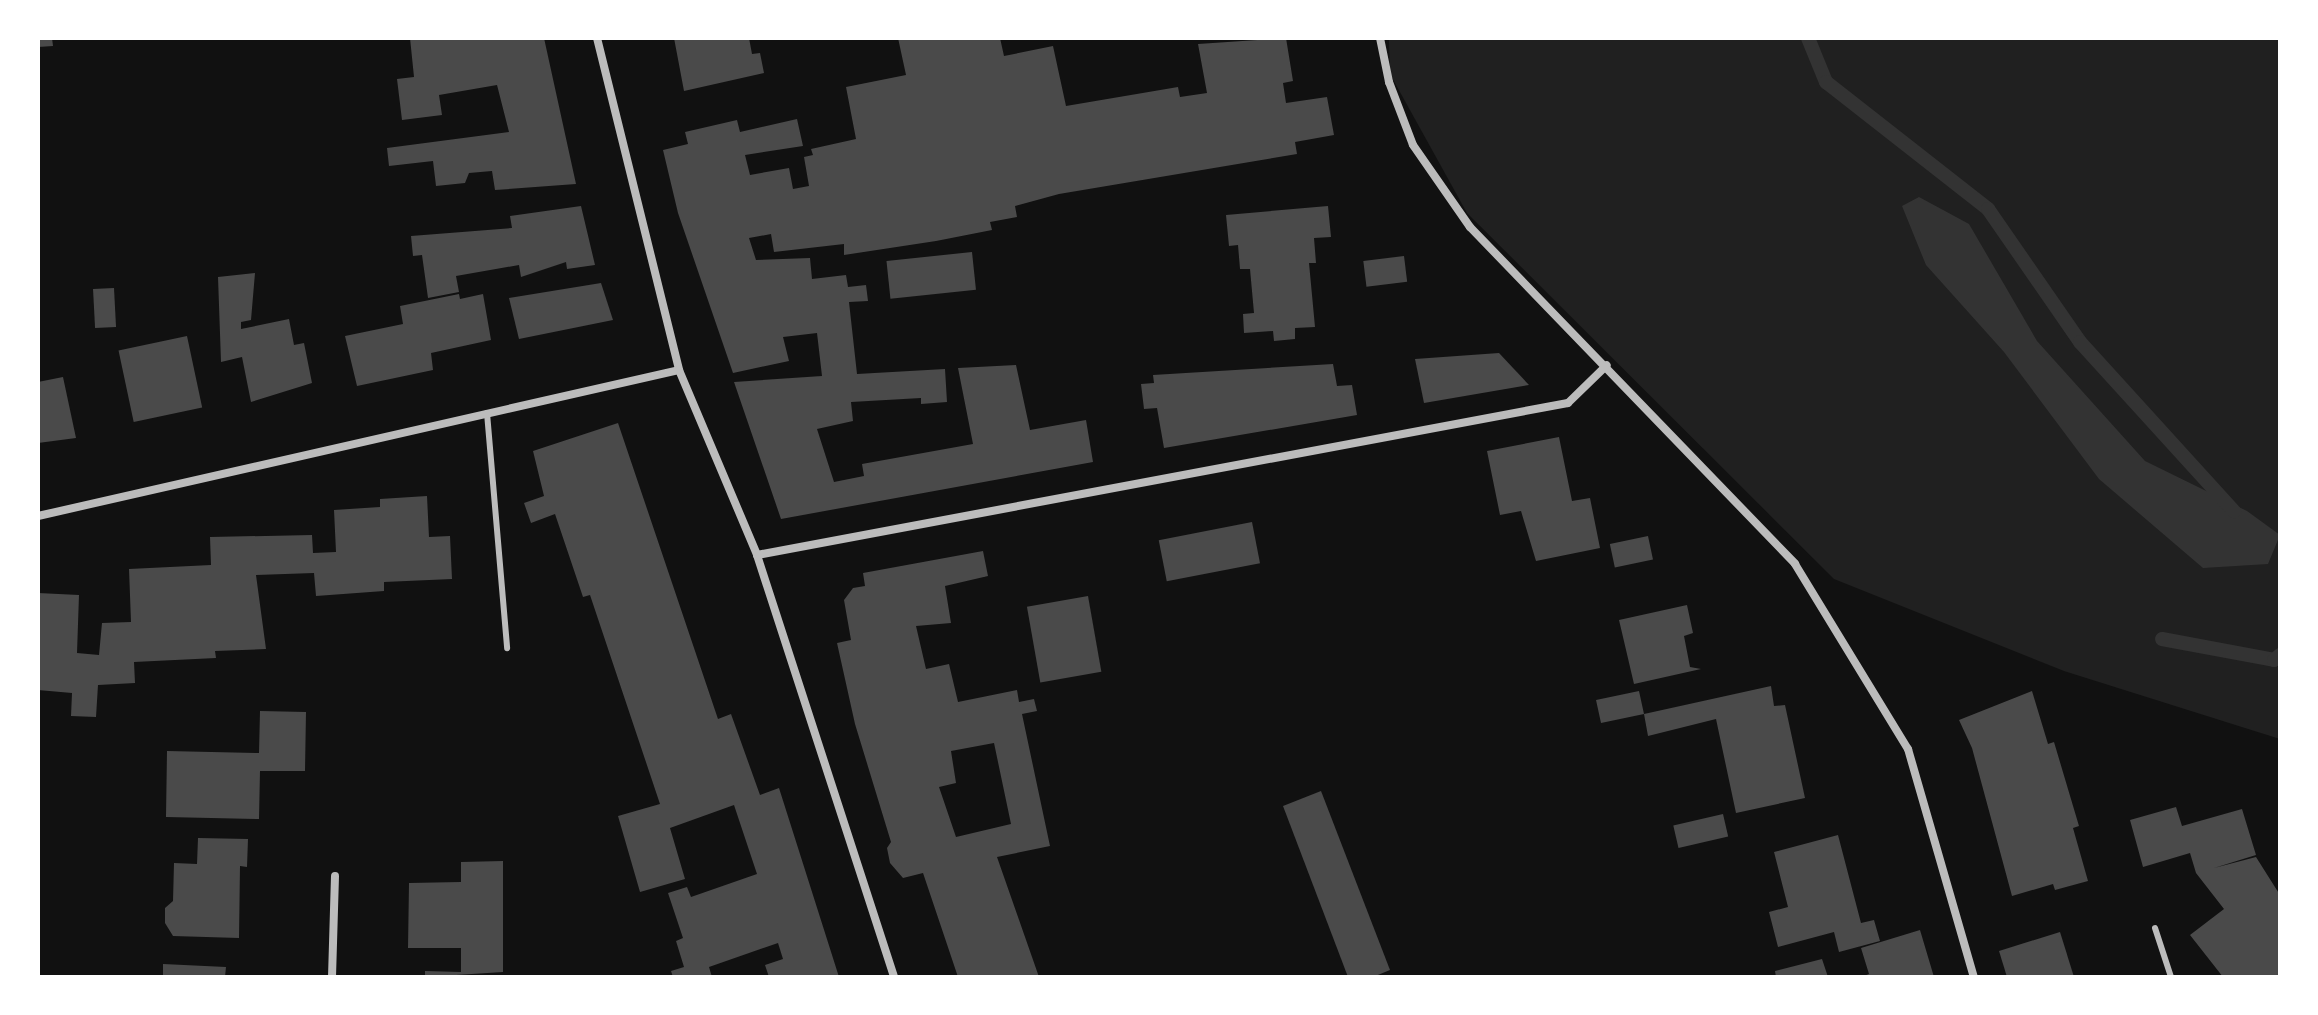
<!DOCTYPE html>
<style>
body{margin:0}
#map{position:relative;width:2318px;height:1015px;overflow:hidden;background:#111;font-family:"Varela Round",sans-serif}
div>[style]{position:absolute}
.green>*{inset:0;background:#202020}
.water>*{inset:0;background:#333}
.stream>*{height:14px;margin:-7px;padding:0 7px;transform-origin:7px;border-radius:7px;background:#333}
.building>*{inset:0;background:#4a4a4a;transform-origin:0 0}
.service>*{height:6px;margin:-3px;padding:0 3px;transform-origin:3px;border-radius:3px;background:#bcbcbc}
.minor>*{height:8px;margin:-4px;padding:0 4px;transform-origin:4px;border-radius:4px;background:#bcbcbc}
span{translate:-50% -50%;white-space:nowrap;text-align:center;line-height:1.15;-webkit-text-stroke:7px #fff;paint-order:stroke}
.frame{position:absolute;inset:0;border:40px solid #fff;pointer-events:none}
</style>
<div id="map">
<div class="green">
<i style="clip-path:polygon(1389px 38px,2280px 38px,2280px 739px,2064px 671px,1834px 579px,1467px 213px,1390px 74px)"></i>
</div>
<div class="water">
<i style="clip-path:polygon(1919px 197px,1969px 224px,2037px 341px,2145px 461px,2247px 511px,2280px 535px,2268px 564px,2203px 568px,2099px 479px,2004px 352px,1926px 265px,1902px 206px)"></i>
</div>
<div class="stream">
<i style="left:1808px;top:38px;width:48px;rotate:67.8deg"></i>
<i style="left:1826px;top:82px;width:206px;rotate:38.1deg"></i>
<i style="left:1988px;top:209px;width:162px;rotate:55.3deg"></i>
<i style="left:2080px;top:342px;width:229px;rotate:47.7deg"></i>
<i style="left:2162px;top:639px;width:114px;rotate:10.6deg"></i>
<i style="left:2274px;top:660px;width:8px;rotate:-40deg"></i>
</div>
<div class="building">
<i style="clip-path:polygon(38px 38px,52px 38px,53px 46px,38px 47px)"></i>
<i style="clip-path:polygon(410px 38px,544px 38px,576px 184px,495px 190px,492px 171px,469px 173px,465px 183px,436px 186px,433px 161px,389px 166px,387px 148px,509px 132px,497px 85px,439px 95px,442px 115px,402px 120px,397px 79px,414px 77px)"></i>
<i style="clip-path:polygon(674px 38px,749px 38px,752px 54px,760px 53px,764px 73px,684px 91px)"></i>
<i style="clip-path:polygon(898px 38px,1000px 38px,1004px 56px,1053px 46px,1066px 106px,1178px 87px,1180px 97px,1207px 93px,1198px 44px,1286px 38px,1293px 81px,1283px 83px,1286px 103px,1327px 97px,1334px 135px,1295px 142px,1297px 154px,1059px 194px,1015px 206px,1017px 217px,990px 222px,992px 230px,936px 241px,844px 255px,844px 244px,774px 252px,771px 234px,749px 238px,756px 260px,810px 258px,812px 279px,846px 275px,848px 287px,866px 285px,868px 301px,849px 302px,857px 374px,945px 369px,947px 402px,921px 404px,921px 398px,851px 402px,853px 421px,817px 429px,834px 482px,864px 476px,862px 464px,973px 444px,958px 368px,1016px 365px,1030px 430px,1086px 420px,1093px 462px,781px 519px,734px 382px,822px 376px,817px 333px,783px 337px,789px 361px,733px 373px,678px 213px,663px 150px,688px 144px,685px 132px,737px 120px,740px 132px,797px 119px,803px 146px,745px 155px,750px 175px,789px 168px,793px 189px,809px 186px,804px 157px,813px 155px,811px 149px,856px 139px,846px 87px,906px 75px)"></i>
<i style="clip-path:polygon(581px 206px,595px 265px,567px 269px,566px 262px,521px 277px,519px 265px,456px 276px,459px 292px,428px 298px,422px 255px,413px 256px,411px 236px,512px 228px,510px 216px)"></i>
<i style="clip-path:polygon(1328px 206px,1331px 237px,1314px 238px,1316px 263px,1309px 263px,1315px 327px,1295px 328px,1295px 339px,1274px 341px,1273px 331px,1244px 333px,1243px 314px,1254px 313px,1250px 269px,1240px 269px,1238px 245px,1229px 246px,1226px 215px)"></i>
<i style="left:972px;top:252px;width:38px;height:86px;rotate:84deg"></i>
<i style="left:1404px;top:256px;width:26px;height:41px;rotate:83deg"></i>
<i style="clip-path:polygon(255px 273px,251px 320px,241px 322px,241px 329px,289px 319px,294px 345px,304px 343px,312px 383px,251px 402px,242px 357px,221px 362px,218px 277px)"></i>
<i style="clip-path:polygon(601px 283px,613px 320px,519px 339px,509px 298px)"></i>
<i style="left:114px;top:288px;width:39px;height:21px;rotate:87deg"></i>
<i style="clip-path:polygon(459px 294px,460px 299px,483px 294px,491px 340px,431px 353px,433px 370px,357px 386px,345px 336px,403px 324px,400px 306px)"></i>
<i style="left:187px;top:336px;width:73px;height:70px;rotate:78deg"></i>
<i style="clip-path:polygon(1499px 353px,1529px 385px,1424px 403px,1415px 359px)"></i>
<i style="clip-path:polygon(1333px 364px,1337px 386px,1352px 385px,1357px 415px,1164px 448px,1157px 408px,1144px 409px,1141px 384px,1154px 383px,1153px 375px)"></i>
<i style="clip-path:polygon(63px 377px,76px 438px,38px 443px,38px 382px)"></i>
<i style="clip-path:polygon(618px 423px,718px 719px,731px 714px,760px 795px,779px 788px,839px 977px,769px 977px,765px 965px,783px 959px,778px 943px,709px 967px,712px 977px,673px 977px,671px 971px,684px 967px,676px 941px,683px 938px,668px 893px,687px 887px,691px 897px,757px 874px,734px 805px,670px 828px,685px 879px,640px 892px,618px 816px,660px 804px,590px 595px,583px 597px,555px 514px,531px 523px,524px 503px,544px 496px,533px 451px)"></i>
<i style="clip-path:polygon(1559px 437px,1572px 501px,1590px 498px,1600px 548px,1536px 561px,1521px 511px,1500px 515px,1487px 451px)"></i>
<i style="clip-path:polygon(427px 496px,429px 537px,450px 536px,452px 579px,384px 582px,384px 591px,316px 596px,314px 573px,256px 575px,266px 649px,215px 651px,216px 658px,134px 662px,135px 683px,98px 685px,96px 717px,71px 716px,72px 693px,38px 690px,38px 593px,79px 595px,77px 653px,99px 655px,102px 623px,131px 622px,129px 569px,211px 565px,210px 537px,312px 535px,313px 553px,336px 552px,334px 510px,380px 507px,380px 499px)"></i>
<i style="left:1252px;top:522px;width:42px;height:95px;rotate:79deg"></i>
<i style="left:1648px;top:536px;width:24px;height:39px;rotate:78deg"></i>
<i style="clip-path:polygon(evenodd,983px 551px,988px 576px,945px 586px,951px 623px,916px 626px,926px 669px,949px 664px,958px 702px,1017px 690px,1019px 702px,1034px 699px,1037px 711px,1022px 714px,1050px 846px,997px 857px,1039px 977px,958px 977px,923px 873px,903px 878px,890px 863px,887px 848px,891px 842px,855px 724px,837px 643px,851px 640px,844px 600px,853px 588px,865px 586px,863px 573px,983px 551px,994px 743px,1011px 824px,956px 837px,939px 787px,956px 783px,951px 751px,994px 743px)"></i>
<i style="left:1088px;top:596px;width:77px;height:62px;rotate:80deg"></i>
<i style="clip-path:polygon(1687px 605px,1693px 633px,1684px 636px,1690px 667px,1701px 669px,1634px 684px,1619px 620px)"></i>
<i style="clip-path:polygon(1771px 686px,1774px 706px,1785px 705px,1805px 798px,1736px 813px,1716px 719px,1648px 736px,1644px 714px,1601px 723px,1596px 700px,1639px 691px,1644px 714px)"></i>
<i style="clip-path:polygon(2032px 691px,2048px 744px,2054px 742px,2079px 826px,2073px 828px,2088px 881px,2055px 890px,2053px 884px,2012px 896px,1972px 748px,1959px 720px)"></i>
<i style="clip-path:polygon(260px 711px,306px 712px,305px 771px,260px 771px,259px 819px,166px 817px,167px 751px,259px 753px)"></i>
<i style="clip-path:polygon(1321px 791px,1390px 970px,1373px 977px,1348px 977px,1283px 806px)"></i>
<i style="clip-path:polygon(2176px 807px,2182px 826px,2242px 809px,2256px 855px,2214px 868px,2256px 857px,2280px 895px,2280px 977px,2223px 977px,2190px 935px,2224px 909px,2196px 873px,2190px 853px,2143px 867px,2130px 820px)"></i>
<i style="left:1723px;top:814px;width:23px;height:51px;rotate:77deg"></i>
<i style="clip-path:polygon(1838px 835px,1861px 923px,1874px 920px,1880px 941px,1839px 952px,1834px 932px,1778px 947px,1769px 912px,1788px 907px,1774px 852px)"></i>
<i style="clip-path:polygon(198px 838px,248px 839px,247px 867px,240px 866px,239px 938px,173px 936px,165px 923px,165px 908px,173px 901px,174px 863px,197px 864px)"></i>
<i style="clip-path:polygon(503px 861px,503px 972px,425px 977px,425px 971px,461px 972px,461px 948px,408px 948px,409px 883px,461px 882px,461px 862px)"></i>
<i style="clip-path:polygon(1920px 930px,1934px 977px,1861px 977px,1869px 974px,1861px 948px)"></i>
<i style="clip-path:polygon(2060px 932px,2074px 977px,2007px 977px,1999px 951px)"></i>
<i style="clip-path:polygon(1822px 959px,1828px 977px,1776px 977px,1775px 971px)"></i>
<i style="clip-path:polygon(163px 964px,226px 967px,225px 977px,163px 977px)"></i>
</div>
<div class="service">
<i style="left:487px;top:413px;width:236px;rotate:85.1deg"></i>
<i style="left:2155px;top:928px;width:52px;rotate:71.9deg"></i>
</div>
<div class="minor">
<i style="left:597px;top:38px;width:342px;rotate:76.1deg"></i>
<i style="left:679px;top:370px;width:201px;rotate:67.1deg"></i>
<i style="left:757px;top:555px;width:444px;rotate:72deg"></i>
<i style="left:1380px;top:38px;width:45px;rotate:78.4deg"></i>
<i style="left:1389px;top:82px;width:67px;rotate:69.1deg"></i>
<i style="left:1413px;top:145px;width:100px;rotate:55.2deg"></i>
<i style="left:1470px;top:227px;width:468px;rotate:46deg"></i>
<i style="left:1795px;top:564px;width:217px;rotate:58.6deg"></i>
<i style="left:1908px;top:749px;width:237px;rotate:73.9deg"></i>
<i style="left:38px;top:516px;width:657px;rotate:-12.83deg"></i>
<i style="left:757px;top:555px;width:825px;rotate:-10.62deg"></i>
<i style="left:1568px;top:403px;width:54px;rotate:-44.3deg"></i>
<i style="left:332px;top:977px;width:101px;rotate:-88.3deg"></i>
</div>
<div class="frame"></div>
</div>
